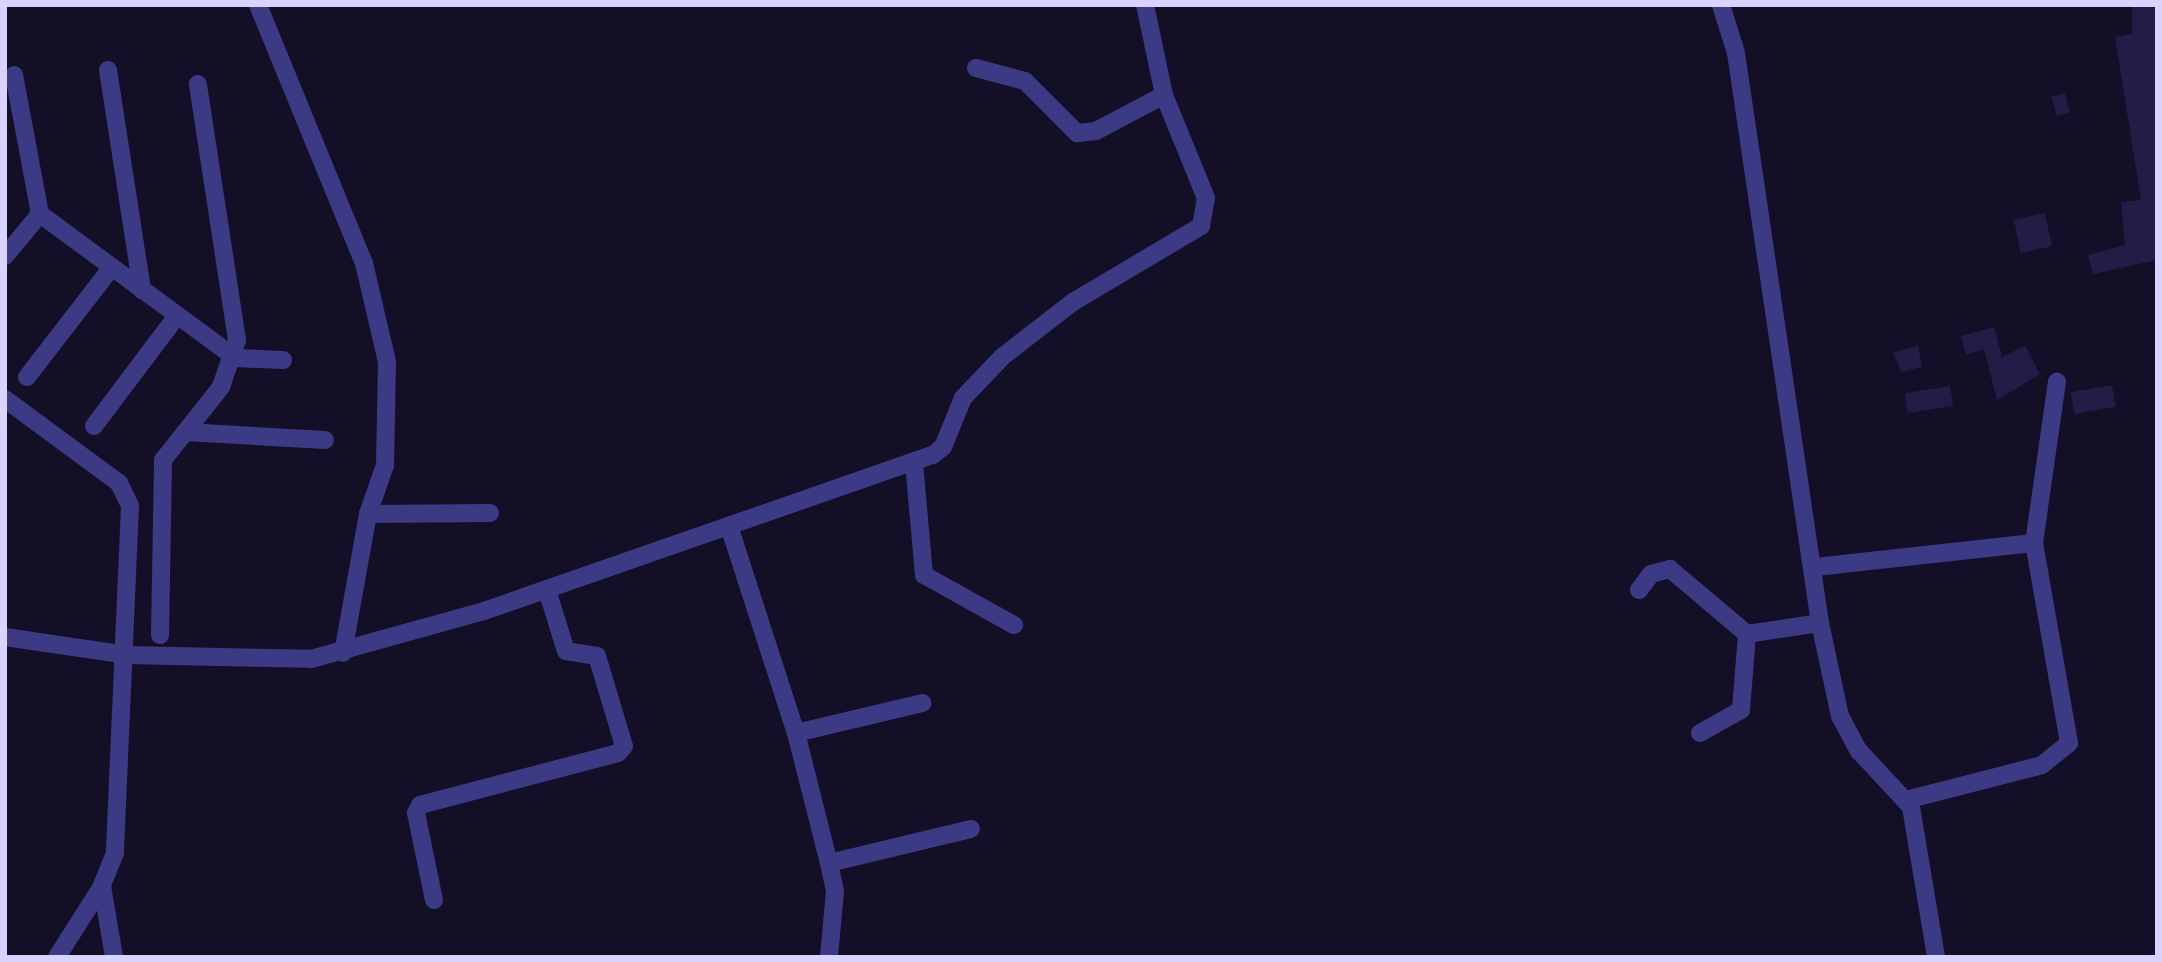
<!DOCTYPE html>
<style>
body{margin:0}
#map{position:relative;width:2162px;height:962px;overflow:hidden;background:#130f26;font-family:Signika,sans-serif}
div>[style]{position:absolute}
.building>*{inset:0;background:#241b47;transform-origin:0 0}
.minor>*{height:18px;margin:-9px;padding:0 9px;transform-origin:9px;border-radius:9px;background:#3d3a85}
span{translate:-50% -50%;white-space:nowrap;text-align:center;line-height:1.15;-webkit-text-stroke:7px #130f26;paint-order:stroke}
.frame{position:absolute;inset:0;border:7px solid #d9d4ff;pointer-events:none}
</style>
<div id="map">
<div class="building">
<i style="clip-path:polygon(2132px 5px,2157px 8px,2157px 260px,2093px 274px,2088px 255px,2125px 245px,2121px 202px,2141px 200px,2115px 37px,2132px 34px)"></i>
<i style="left:2065px;top:93px;width:20px;height:14px;rotate:75deg"></i>
<i style="left:2045px;top:213px;width:34px;height:32px;rotate:78deg"></i>
<i style="clip-path:polygon(1994px 327px,2002px 357px,2025px 346px,2040px 374px,1997px 400px,1984px 349px,1966px 355px,1961px 336px)"></i>
<i style="clip-path:polygon(1918px 346px,1922px 367px,1901px 372px,1893px 352px)"></i>
<i style="left:2112px;top:385px;width:22px;height:42px;rotate:80deg"></i>
<i style="left:1950px;top:386px;width:20px;height:46px;rotate:81deg"></i>
</div>
<div class="minor">
<i style="left:258px;top:5px;width:279px;rotate:67.7deg"></i>
<i style="left:364px;top:263px;width:102px;rotate:76.9deg"></i>
<i style="left:387px;top:362px;width:103px;rotate:91.1deg"></i>
<i style="left:385px;top:465px;width:52px;rotate:109.1deg"></i>
<i style="left:368px;top:514px;width:141px;rotate:100.2deg"></i>
<i style="left:1721px;top:5px;width:50px;rotate:72.6deg"></i>
<i style="left:1736px;top:53px;width:576px;rotate:81.62deg"></i>
<i style="left:1820px;top:623px;width:95px;rotate:77.9deg"></i>
<i style="left:1840px;top:716px;width:40px;rotate:62deg"></i>
<i style="left:1859px;top:751px;width:76px;rotate:47.1deg"></i>
<i style="left:1911px;top:807px;width:152px;rotate:80.5deg"></i>
<i style="left:976px;top:68px;width:51px;rotate:14.9deg"></i>
<i style="left:1025px;top:81px;width:74px;rotate:45deg"></i>
<i style="left:1077px;top:133px;width:19px;rotate:-6deg"></i>
<i style="left:1096px;top:131px;width:77px;rotate:-27.9deg"></i>
<i style="left:108px;top:70px;width:223px;rotate:81.2deg"></i>
<i style="left:14px;top:75px;width:141px;rotate:79.4deg"></i>
<i style="left:40px;top:214px;width:242px;rotate:36.4deg"></i>
<i style="left:235px;top:358px;width:48px;rotate:2.4deg"></i>
<i style="left:5px;top:256px;width:55px;rotate:-50.2deg"></i>
<i style="left:27px;top:377px;width:139px;rotate:-52.3deg"></i>
<i style="left:5px;top:399px;width:142px;rotate:36.4deg"></i>
<i style="left:119px;top:483px;width:25px;rotate:64deg"></i>
<i style="left:130px;top:506px;width:347px;rotate:92.5deg"></i>
<i style="left:115px;top:853px;width:35px;rotate:112deg"></i>
<i style="left:102px;top:886px;width:72px;rotate:80.4deg"></i>
<i style="left:94px;top:426px;width:138px;rotate:-53deg"></i>
<i style="left:185px;top:432px;width:140px;rotate:3.3deg"></i>
<i style="left:914px;top:463px;width:112px;rotate:84.9deg"></i>
<i style="left:924px;top:575px;width:103px;rotate:29.1deg"></i>
<i style="left:368px;top:514px;width:122px;rotate:-0.5deg"></i>
<i style="left:730px;top:529px;width:214px;rotate:72.1deg"></i>
<i style="left:796px;top:733px;width:134px;rotate:75.8deg"></i>
<i style="left:829px;top:863px;width:29px;rotate:78deg"></i>
<i style="left:835px;top:891px;width:66px;rotate:95.2deg"></i>
<i style="left:1815px;top:567px;width:220px;rotate:-6.3deg"></i>
<i style="left:1639px;top:590px;width:20px;rotate:-53deg"></i>
<i style="left:1651px;top:574px;width:20px;rotate:-15deg"></i>
<i style="left:1670px;top:569px;width:101px;rotate:40.2deg"></i>
<i style="left:1747px;top:634px;width:74px;rotate:-8.6deg"></i>
<i style="left:160px;top:635px;width:175px;rotate:-89deg"></i>
<i style="left:163px;top:460px;width:93px;rotate:-51.5deg"></i>
<i style="left:221px;top:387px;width:50px;rotate:-71.2deg"></i>
<i style="left:237px;top:340px;width:259px;rotate:-98.7deg"></i>
<i style="left:5px;top:637px;width:123px;rotate:8.4deg"></i>
<i style="left:127px;top:655px;width:184px;rotate:1.2deg"></i>
<i style="left:311px;top:659px;width:180px;rotate:-15.5deg"></i>
<i style="left:484px;top:611px;width:475px;rotate:-19.2deg"></i>
<i style="left:933px;top:455px;width:13px;rotate:-39deg"></i>
<i style="left:943px;top:447px;width:53px;rotate:-67.8deg"></i>
<i style="left:963px;top:398px;width:57px;rotate:-46.4deg"></i>
<i style="left:1002px;top:357px;width:90px;rotate:-37.8deg"></i>
<i style="left:1073px;top:302px;width:149px;rotate:-30.7deg"></i>
<i style="left:1201px;top:226px;width:28px;rotate:-80deg"></i>
<i style="left:1206px;top:198px;width:111px;rotate:-112.2deg"></i>
<i style="left:1164px;top:95px;width:92px;rotate:-101.9deg"></i>
<i style="left:796px;top:733px;width:130px;rotate:-13.3deg"></i>
<i style="left:1700px;top:733px;width:47px;rotate:-29.3deg"></i>
<i style="left:1741px;top:710px;width:76px;rotate:-85.5deg"></i>
<i style="left:1906px;top:800px;width:140px;rotate:-14.4deg"></i>
<i style="left:2042px;top:765px;width:35px;rotate:-39deg"></i>
<i style="left:2069px;top:743px;width:203px;rotate:-99.9deg"></i>
<i style="left:2034px;top:543px;width:163px;rotate:-81.9deg"></i>
<i style="left:829px;top:863px;width:146px;rotate:-13.5deg"></i>
<i style="left:434px;top:900px;width:89px;rotate:-101.7deg"></i>
<i style="left:416px;top:813px;width:9px;rotate:-63deg"></i>
<i style="left:420px;top:805px;width:205px;rotate:-14.7deg"></i>
<i style="left:618px;top:753px;width:9px;rotate:-49deg"></i>
<i style="left:624px;top:746px;width:94px;rotate:-106.7deg"></i>
<i style="left:597px;top:656px;width:31px;rotate:-171deg"></i>
<i style="left:566px;top:651px;width:64px;rotate:-107.3deg"></i>
<i style="left:57px;top:957px;width:84px;rotate:-57.6deg"></i>
</div>
<div class="frame"></div>
</div>
